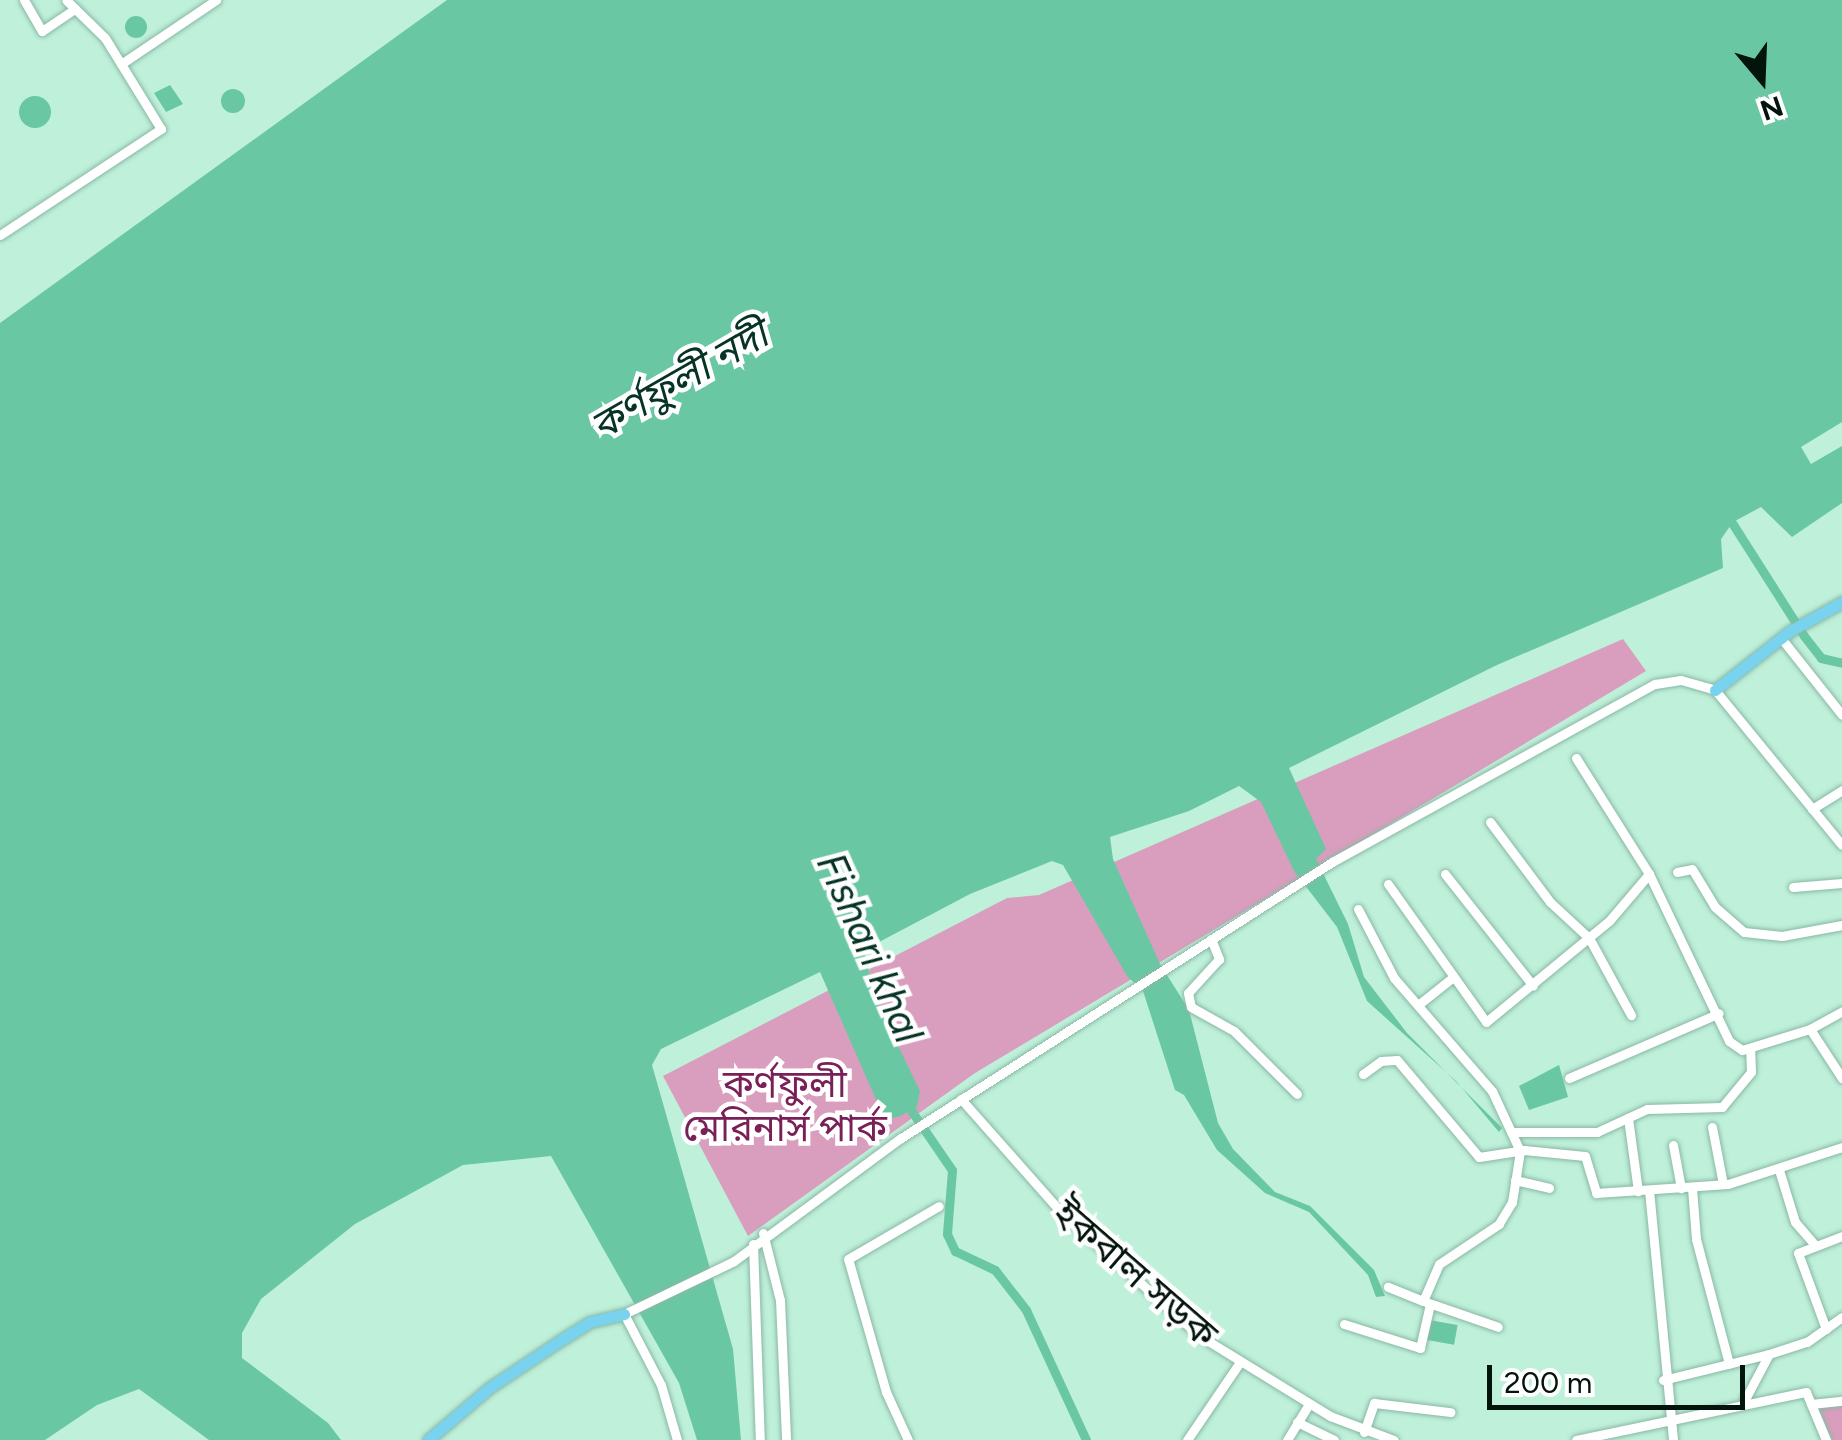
<!DOCTYPE html>
<meta charset="utf-8">
<style>
body{margin:0}
#map{position:relative;width:1842px;height:1440px;overflow:hidden;background:#bff0da;font-family:Figtree,"Noto Sans Bengali",sans-serif}
div>[style]{position:absolute}
.green>*{inset:0;background:#d99ebd}
.water>*{inset:0;background:#69c8a3;transform-origin:0 0}
.round{border-radius:50%}
.pier>*{inset:0;background:#bff0da}
.canal>*{height:9px;margin:-4.5px;padding:0 4.5px;transform-origin:4.5px;border-radius:4.5px;background:#69c8a3}
.roads{filter:drop-shadow(0 0 2px #89b8a4) drop-shadow(0 0 2px #89b8a4)}
.minor>*{height:9px;margin:-4.5px;padding:0 4.5px;transform-origin:4.5px;border-radius:4.5px;background:#fff}
.major>*{height:11px;margin:-5.5px;padding:0 5.5px;transform-origin:5.5px;border-radius:5.5px;background:#79d2ee}
span{translate:-50% -50%;white-space:nowrap;text-align:center;line-height:1.15;-webkit-text-stroke:9px #fff;paint-order:stroke}
.park-label{font-size:38px;color:#792058}
.street-label{font-size:38px;color:#03140d}
.water-label{font-size:40px;color:#063325;font-style:italic}
.north{position:absolute;left:1712px;top:30px;width:100px;height:100px;-webkit-text-stroke:8px #fff;paint-order:stroke;rotate:161deg;font-size:28px;font-weight:700;line-height:40px;text-align:center;color:#03140d}
.north::after{content:'';display:block;margin:auto;width:35px;height:45px;background:#03140d;clip-path:polygon(50% 0,100% 100%,50% 72%,0 100%)}
.scale{position:absolute;left:1487px;top:1365px;width:258px;height:45px;box-sizing:border-box;border:5px solid #03140d;border-top:0;padding-left:12px;font-size:30px;line-height:35px;white-space:nowrap;color:#03140d;-webkit-text-stroke:8px #fff;paint-order:stroke}
</style>
<div id="map">
<div class="green">
<i style="clip-path:polygon(1623px 639px,1646px 671px,975px 1073px,748px 1236px,663px 1076px,1007px 898px,1039px 895px)"></i>
<i style="clip-path:polygon(1842px 1405px,1842px 1440px,1832px 1440px,1818px 1408px)"></i>
</div>
<div class="water">
<i style="clip-path:polygon(447px 0,1842px 0,1842px 503px,1792px 537px,1761px 507px,1733px 522px,1721px 539px,1723px 568px,1497px 665px,1289px 768px,1326px 849px,1316px 859px,1348px 924px,1364px 977px,1407px 1033px,1502px 1128px,1499px 1132px,1456px 1081px,1367px 1001px,1337px 927px,1294px 871px,1261px 802px,1239px 786px,1189px 811px,1110px 837px,1113px 859px,1160px 964px,1189px 1010px,1218px 1123px,1233px 1149px,1275px 1192px,1310px 1206px,1374px 1270px,1385px 1296px,1376px 1297px,1368px 1275px,1309px 1212px,1265px 1193px,1217px 1150px,1184px 1095px,1175px 1090px,1143px 991px,1127px 976px,1063px 865px,1052px 861px,970px 894px,864px 950px,874px 996px,920px 1091px,917px 1107px,900px 1116px,885px 1120px,820px 972px,661px 1049px,652px 1065px,733px 1349px,741px 1440px,697px 1440px,679px 1383px,551px 1156px,463px 1165px,355px 1224px,261px 1299px,242px 1333px,242px 1358px,328px 1423px,341px 1440px,209px 1440px,139px 1389px,97px 1405px,45px 1440px,0 1440px,0 323px)"></i>
<i class="round" style="left:125px;top:16px;width:22px;height:22px"></i>
<i style="clip-path:polygon(170px 85px,183px 104px,166px 112px,154px 93px)"></i>
<i class="round" style="left:221px;top:89px;width:24px;height:24px"></i>
<i class="round" style="left:19px;top:96px;width:32px;height:32px"></i>
<i style="clip-path:polygon(1559px 1065px,1568px 1097px,1529px 1110px,1519px 1086px)"></i>
<i style="left:1429px;top:1320px;width:29px;height:20px;rotate:10deg"></i>
</div>
<div class="pier">
<i style="clip-path:polygon(1842px 422px,1842px 446px,1811px 464px,1801px 447px)"></i>
</div>
<div class="canal">
<i style="left:1727px;top:515px;width:143px;rotate:57.5deg"></i>
<i style="left:1804px;top:636px;width:28px;rotate:52deg"></i>
<i style="left:1821px;top:658px;width:22px;rotate:13deg"></i>
<i style="left:904px;top:1100px;width:85px;rotate:55.6deg"></i>
<i style="left:952px;top:1170px;width:64px;rotate:94.5deg"></i>
<i style="left:947px;top:1234px;width:19px;rotate:65deg"></i>
<i style="left:955px;top:1251px;width:44px;rotate:25.4deg"></i>
<i style="left:995px;top:1270px;width:51px;rotate:52.2deg"></i>
<i style="left:1026px;top:1310px;width:143px;rotate:65.2deg"></i>
</div>
<div class="roads">
<div class="minor">
<i style="left:24px;top:0;width:36px;rotate:60deg"></i>
<i style="left:42px;top:31px;width:40px;rotate:-34deg"></i>
<i style="left:121px;top:64px;width:115px;rotate:-34deg"></i>
<i style="left:0;top:235px;width:193px;rotate:-33.4deg"></i>
<i style="left:161px;top:129px;width:107px;rotate:-121.6deg"></i>
<i style="left:105px;top:38px;width:54px;rotate:-135.7deg"></i>
<i style="left:1781px;top:638px;width:98px;rotate:51.6deg"></i>
<i style="left:1576px;top:758px;width:137px;rotate:57.8deg"></i>
<i style="left:1812px;top:809px;width:36px;rotate:-32deg"></i>
<i style="left:1490px;top:822px;width:100px;rotate:53.1deg"></i>
<i style="left:1550px;top:902px;width:53px;rotate:42.7deg"></i>
<i style="left:1589px;top:938px;width:88px;rotate:61.4deg"></i>
<i style="left:1677px;top:872px;width:15px;rotate:-11deg"></i>
<i style="left:1692px;top:869px;width:44px;rotate:58.8deg"></i>
<i style="left:1715px;top:907px;width:38px;rotate:41deg"></i>
<i style="left:1744px;top:932px;width:38px;rotate:6deg"></i>
<i style="left:1782px;top:936px;width:61px;rotate:-10.4deg"></i>
<i style="left:1445px;top:874px;width:142px;rotate:51.8deg"></i>
<i style="left:1388px;top:884px;width:169px;rotate:54.6deg"></i>
<i style="left:1486px;top:1022px;width:159px;rotate:-39.4deg"></i>
<i style="left:1609px;top:921px;width:62px;rotate:-49.6deg"></i>
<i style="left:1649px;top:874px;width:185px;rotate:64.4deg"></i>
<i style="left:1729px;top:1041px;width:16px;rotate:35deg"></i>
<i style="left:1742px;top:1050px;width:71px;rotate:-17.2deg"></i>
<i style="left:1810px;top:1029px;width:59px;rotate:56.9deg"></i>
<i style="left:1793px;top:887px;width:49px;rotate:-4.7deg"></i>
<i style="left:1358px;top:909px;width:78px;rotate:62.4deg"></i>
<i style="left:1394px;top:978px;width:150px;rotate:49.1deg"></i>
<i style="left:1492px;top:1091px;width:66px;rotate:65deg"></i>
<i style="left:1520px;top:1151px;width:52px;rotate:98.9deg"></i>
<i style="left:1512px;top:1202px;width:26px;rotate:121deg"></i>
<i style="left:1499px;top:1224px;width:72px;rotate:146.3deg"></i>
<i style="left:1439px;top:1264px;width:40px;rotate:113.4deg"></i>
<i style="left:1423px;top:1301px;width:38px;rotate:-158deg"></i>
<i style="left:1211px;top:939px;width:22px;rotate:68deg"></i>
<i style="left:1219px;top:959px;width:46px;rotate:132.4deg"></i>
<i style="left:1188px;top:993px;width:14px;rotate:78deg"></i>
<i style="left:1191px;top:1007px;width:49px;rotate:29.2deg"></i>
<i style="left:1234px;top:1031px;width:89px;rotate:45deg"></i>
<i style="left:1418px;top:1005px;width:43px;rotate:-38.5deg"></i>
<i style="left:1810px;top:1029px;width:37px;rotate:-29deg"></i>
<i style="left:1363px;top:1074px;width:22px;rotate:-36deg"></i>
<i style="left:1381px;top:1061px;width:16px;rotate:-4deg"></i>
<i style="left:1397px;top:1060px;width:127px;rotate:49.8deg"></i>
<i style="left:1479px;top:1157px;width:46px;rotate:-8.8deg"></i>
<i style="left:1524px;top:1150px;width:61px;rotate:5.6deg"></i>
<i style="left:1585px;top:1156px;width:39px;rotate:73deg"></i>
<i style="left:1596px;top:1193px;width:132px;rotate:-3.9deg"></i>
<i style="left:1728px;top:1184px;width:120px;rotate:-18deg"></i>
<i style="left:1569px;top:1078px;width:163px;rotate:-23.4deg"></i>
<i style="left:961px;top:1099px;width:149px;rotate:48.5deg"></i>
<i style="left:1060px;top:1211px;width:188px;rotate:41.8deg"></i>
<i style="left:1200px;top:1336px;width:153px;rotate:31.6deg"></i>
<i style="left:1330px;top:1416px;width:68px;rotate:20.6deg"></i>
<i style="left:1628px;top:1118px;width:74px;rotate:82.2deg"></i>
<i style="left:1712px;top:1127px;width:58px;rotate:79.1deg"></i>
<i style="left:1515px;top:1132px;width:82px"></i>
<i style="left:1597px;top:1132px;width:55px;rotate:-24.7deg"></i>
<i style="left:1647px;top:1109px;width:75px;rotate:-1.5deg"></i>
<i style="left:1722px;top:1107px;width:45px;rotate:-50.4deg"></i>
<i style="left:1751px;top:1072px;width:23px;rotate:-92deg"></i>
<i style="left:1673px;top:1145px;width:44px;rotate:79.5deg"></i>
<i style="left:1779px;top:1170px;width:54px;rotate:72.9deg"></i>
<i style="left:1795px;top:1222px;width:29px;rotate:49deg"></i>
<i style="left:1515px;top:1180px;width:35px;rotate:13deg"></i>
<i style="left:1692px;top:1188px;width:51px;rotate:85.5deg"></i>
<i style="left:1696px;top:1239px;width:129px;rotate:75.2deg"></i>
<i style="left:1649px;top:1190px;width:251px;rotate:84.5deg"></i>
<i style="left:763px;top:1233px;width:69px;rotate:75.8deg"></i>
<i style="left:780px;top:1300px;width:140px;rotate:87.5deg"></i>
<i style="left:753px;top:1244px;width:196px;rotate:88deg"></i>
<i style="left:1426px;top:1302px;width:76px;rotate:19.1deg"></i>
<i style="left:1344px;top:1324px;width:80px;rotate:17.5deg"></i>
<i style="left:1420px;top:1348px;width:45px;rotate:-77.2deg"></i>
<i style="left:1826px;top:1329px;width:81px;rotate:-110.2deg"></i>
<i style="left:1798px;top:1253px;width:47px;rotate:-21.1deg"></i>
<i style="left:1663px;top:1380px;width:109px;rotate:-13.8deg"></i>
<i style="left:1811px;top:1404px;width:31px;rotate:-6deg"></i>
<i style="left:1742px;top:1405px;width:58px;rotate:-62.1deg"></i>
<i style="left:1769px;top:1354px;width:40px;rotate:-18deg"></i>
<i style="left:1807px;top:1342px;width:43px;rotate:-35.5deg"></i>
<i style="left:1297px;top:1422px;width:41px;rotate:25.9deg"></i>
<i style="left:1364px;top:1432px;width:31px;rotate:-71deg"></i>
<i style="left:1374px;top:1403px;width:77px;rotate:6.8deg"></i>
<i style="left:677px;top:1440px;width:57px;rotate:-106.2deg"></i>
<i style="left:661px;top:1385px;width:80px;rotate:-117.5deg"></i>
<i style="left:624px;top:1314px;width:122px;rotate:-25.7deg"></i>
<i style="left:734px;top:1261px;width:207px;rotate:-36.4deg"></i>
<i style="left:901px;top:1138px;width:512px;rotate:-32.63deg"></i>
<i style="left:1332px;top:862px;width:369px;rotate:-28.9deg"></i>
<i style="left:1655px;top:684px;width:26px;rotate:-9deg"></i>
<i style="left:1681px;top:680px;width:35px;rotate:16deg"></i>
<i style="left:1715px;top:690px;width:200px;rotate:50.7deg"></i>
<i style="left:908px;top:1440px;width:53px;rotate:-114.6deg"></i>
<i style="left:886px;top:1392px;width:138px;rotate:-105.9deg"></i>
<i style="left:848px;top:1259px;width:105px;rotate:-30.2deg"></i>
<i style="left:1187px;top:1440px;width:94px;rotate:-55.8deg"></i>
<i style="left:1287px;top:1440px;width:42px;rotate:-58.6deg"></i>
<i style="left:1576px;top:1440px;width:235px;rotate:-11.8deg"></i>
<i style="left:1806px;top:1392px;width:52px;rotate:67.4deg"></i>
</div>
<div class="major">
<i style="left:1715px;top:690px;width:95px;rotate:-38.2deg"></i>
<i style="left:1790px;top:631px;width:60px;rotate:-29.1deg"></i>
<i style="left:428px;top:1440px;width:80px;rotate:-40.4deg"></i>
<i style="left:489px;top:1388px;width:87px;rotate:-33.7deg"></i>
<i style="left:561px;top:1340px;width:34px;rotate:-32deg"></i>
<i style="left:590px;top:1322px;width:35px;rotate:-13deg"></i>
</div>
</div>
<div class="park-label">
<span style="left:785px;top:1107px">কর্ণফুলী<br>মেরিনার্স পার্ক</span>
</div>
<div class="street-label">
<span style="left:1135px;top:1274px;rotate:41deg">ইকবাল সড়ক</span>
</div>
<div class="water-label">
<span style="left:679px;top:380px;rotate:-30deg">কর্ণফুলী নদী</span>
<span style="left:870px;top:948px;rotate:66deg">Fishari khal</span>
</div>
<div class="north">N</div>
<div class="scale">200 m</div>
</div>
